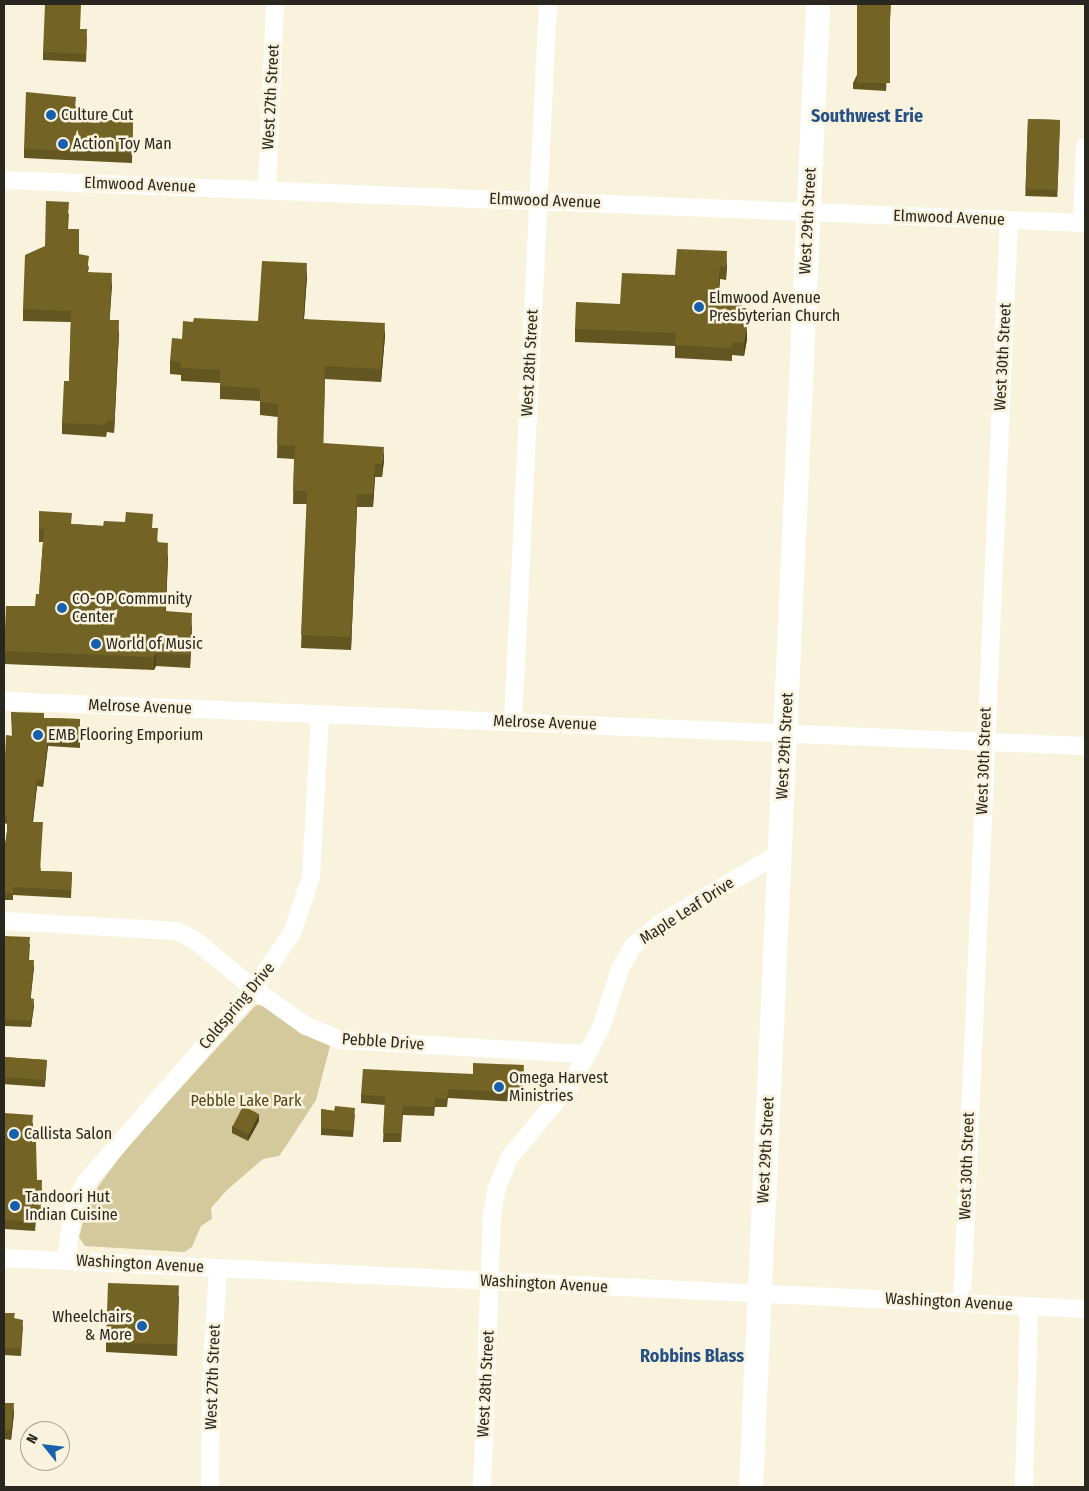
<!DOCTYPE html>
<style>
body{margin:0}
#map{position:relative;width:1089px;height:1491px;overflow:hidden;background:#f9f3dd;font-family:"Fira Sans Condensed",sans-serif}
div>[style]{position:absolute}
.green>*{inset:0;background:#d4c99d}
.street>*{height:18px;margin:-9px;padding:0 9px;transform-origin:9px;border-radius:9px;background:#fff}
.secondary>*{height:24px;margin:-12px;padding:0 12px;transform-origin:12px;border-radius:12px;background:#fff}
.wall>*{inset:0;background:#635621;transform-origin:0 0}
.shaded-wall>*{inset:0;background:#50461b}
.building>*{inset:0;background:#736426;transform-origin:0 0}
.dots>*{width:14px;height:14px;translate:-50% -50%;box-sizing:border-box;border:2px solid #f9f3dd;border-radius:50%}
span{translate:-50% -50%;white-space:nowrap;text-align:center;line-height:1.15;-webkit-text-stroke:5px #f9f3dd;paint-order:stroke}
.street-label{font-size:16px;color:#29271f}
.poi-label{font-size:16px;color:#29271f}
.left{translate:0 -50%;text-align:left}
.right{translate:-100% -50%;text-align:right}
.park-label{font-size:16px;color:#504514}
.neighbourhood-label{font-size:18px;color:#265186;font-weight:700}
.frame{position:absolute;inset:0;border:5px solid #29271f;pointer-events:none}
.north{position:absolute;left:20px;top:1421px;width:50px;height:50px;box-sizing:border-box;background:#f9f3dd;border:1px solid #a6a191;border-radius:50%;rotate:299deg;font-size:14px;font-weight:700;line-height:20px;text-align:center;color:#29271f}
.north::after{content:'';display:block;margin:auto;width:18px;height:22px;background:#185fae;clip-path:polygon(50% 0,100% 100%,50% 72%,0 100%)}
</style>
<div id="map">
<div class="green">
<i style="clip-path:polygon(256px 1005px,265px 1006px,300px 1033px,330px 1046px,316px 1100px,286px 1146px,279px 1156px,263px 1159px,227px 1190px,211px 1208px,212px 1219px,201px 1226px,192px 1247px,184px 1252px,85px 1246px,79px 1237px,90px 1197px,130px 1144px)"></i>
</div>
<div class="street">
<i style="left:4px;top:180px;width:1082px;rotate:2.28deg"></i>
<i style="left:267px;top:189px;width:185px;rotate:-87.5deg"></i>
<i style="left:1082px;top:223px;width:76px;rotate:-87.7deg"></i>
<i style="left:4px;top:701px;width:1082px;rotate:2.38deg"></i>
<i style="left:513px;top:722px;width:719px;rotate:-87.21deg"></i>
<i style="left:4px;top:921px;width:173px;rotate:3.3deg"></i>
<i style="left:177px;top:931px;width:21px;rotate:28deg"></i>
<i style="left:196px;top:941px;width:75px;rotate:39.6deg"></i>
<i style="left:254px;top:989px;width:64px;rotate:35.4deg"></i>
<i style="left:306px;top:1026px;width:38px;rotate:22deg"></i>
<i style="left:341px;top:1040px;width:246px;rotate:3.3deg"></i>
<i style="left:4px;top:1258px;width:1082px;rotate:2.7deg"></i>
<i style="left:66px;top:1260px;width:57px;rotate:-81.9deg"></i>
<i style="left:74px;top:1204px;width:24px;rotate:-62deg"></i>
<i style="left:85px;top:1183px;width:257px;rotate:-48.9deg"></i>
<i style="left:254px;top:989px;width:68px;rotate:-55.8deg"></i>
<i style="left:292px;top:933px;width:59px;rotate:-71.3deg"></i>
<i style="left:311px;top:877px;width:163px;rotate:-86.8deg"></i>
<i style="left:962px;top:1303px;width:1084px;rotate:-87.52deg"></i>
<i style="left:210px;top:1487px;width:105px;rotate:-89.5deg"></i>
<i style="left:211px;top:1382px;width:114px;rotate:-86.5deg"></i>
<i style="left:482px;top:1487px;width:272px;rotate:-87.9deg"></i>
<i style="left:492px;top:1215px;width:27px;rotate:-80deg"></i>
<i style="left:497px;top:1188px;width:32px;rotate:-68deg"></i>
<i style="left:509px;top:1158px;width:99px;rotate:-50.3deg"></i>
<i style="left:572px;top:1082px;width:61px;rotate:-61.8deg"></i>
<i style="left:601px;top:1028px;width:62px;rotate:-72.1deg"></i>
<i style="left:620px;top:969px;width:26px;rotate:-61deg"></i>
<i style="left:633px;top:946px;width:36px;rotate:-39deg"></i>
<i style="left:661px;top:923px;width:138px;rotate:-30.5deg"></i>
<i style="left:1024px;top:1487px;width:181px;rotate:-88.4deg"></i>
</div>
<div class="secondary">
<i style="left:751px;top:1487px;width:1485px;rotate:-87.41deg"></i>
</div>
<div class="wall">
<i style="clip-path:polygon(891px 4px,886px 91px,853px 89px,853px 83px)"></i>
<i style="clip-path:polygon(80px 29px,87px 37px,86px 62px,43px 60px,43px 52px)"></i>
<i style="clip-path:polygon(76px 106px,75px 119px,133px 121px,132px 163px,24px 158px,24px 149px)"></i>
<i style="left:1028px;top:119px;width:32px;height:77px;rotate:2deg"></i>
<i style="clip-path:polygon(69px 213px,68px 229px,79px 254px,89px 267px,88px 272px,112px 284px,109px 320px,119px 332px,114px 433px,107px 432px,106px 437px,62px 434px,62px 423px,69px 381px,71px 322px,23px 321px,23px 309px,45px 246px)"></i>
<i style="clip-path:polygon(727px 264px,726px 280px,720px 279px,718px 297px,742px 308px,747px 339px,744px 356px,732px 355px,732px 361px,675px 358px,675px 346px,575px 342px,575px 329px,620px 304px,675px 275px)"></i>
<i style="clip-path:polygon(307px 276px,304px 319px,385px 336px,381px 382px,325px 379px,323px 443px,384px 460px,382px 477px,375px 477px,373px 507px,357px 507px,351px 650px,301px 648px,307px 504px,293px 504px,294px 459px,277px 458px,278px 417px,260px 415px,260px 401px,220px 399px,220px 383px,181px 381px,181px 375px,170px 374px,170px 361px,182px 339px,193px 322px,258px 321px)"></i>
<i style="clip-path:polygon(72px 524px,103px 526px,153px 528px,158px 542px,168px 556px,166px 611px,192px 626px,190px 668px,156px 666px,154px 670px,4px 664px,4px 651px,35px 606px,39px 594px,43px 542px,39px 542px,39px 529px)"></i>
<i style="clip-path:polygon(11px 712px,44px 718px,80px 719px,80px 748px,48px 746px,43px 787px,37px 786px,33px 822px,41px 871px,72px 872px,71px 898px,13px 895px,13px 900px,4px 900px,4px 852px,7px 832px,7px 824px,4px 823px,4px 776px,12px 736px)"></i>
<i style="clip-path:polygon(4px 936px,30px 944px,29px 960px,34px 967px,30px 999px,34px 1005px,31px 1027px,4px 1026px)"></i>
<i style="left:4px;top:1057px;width:43px;height:27px;rotate:4deg"></i>
<i style="clip-path:polygon(473px 1074px,524px 1074px,521px 1102px,448px 1098px,447px 1107px,435px 1107px,434px 1116px,403px 1115px,401px 1142px,383px 1142px,385px 1105px,361px 1103px,361px 1095px)"></i>
<i style="clip-path:polygon(321px 1109px,355px 1114px,353px 1137px,321px 1135px)"></i>
<i style="clip-path:polygon(4px 1113px,33px 1123px,32px 1142px,37px 1180px,42px 1189px,41px 1222px,36px 1221px,35px 1231px,4px 1229px)"></i>
<i style="clip-path:polygon(259px 1121px,248px 1141px,232px 1133px,232px 1126px)"></i>
<i style="clip-path:polygon(179px 1296px,177px 1356px,106px 1352px,106px 1342px)"></i>
<i style="clip-path:polygon(4px 1313px,15px 1319px,23px 1326px,21px 1356px,4px 1355px)"></i>
<i style="clip-path:polygon(4px 1403px,14px 1413px,11px 1440px,4px 1439px)"></i>
</div>
<div class="shaded-wall">
<i style="clip-path:polygon(727px 251px,727px 264px,726px 280px,726px 267px)"></i>
<i style="clip-path:polygon(307px 263px,307px 276px,303px 332px,303px 319px)"></i>
<i style="clip-path:polygon(720px 266px,720px 279px,718px 310px,718px 297px)"></i>
<i style="clip-path:polygon(112px 273px,112px 284px,109px 332px,109px 320px)"></i>
<i style="clip-path:polygon(119px 320px,119px 332px,114px 433px,114px 421px)"></i>
<i style="clip-path:polygon(385px 323px,385px 336px,381px 382px,381px 369px)"></i>
<i style="clip-path:polygon(747px 326px,747px 339px,744px 356px,744px 343px)"></i>
<i style="clip-path:polygon(325px 366px,325px 379px,323px 456px,323px 443px)"></i>
<i style="clip-path:polygon(384px 447px,384px 460px,382px 477px,382px 464px)"></i>
<i style="clip-path:polygon(375px 464px,375px 477px,373px 507px,373px 494px)"></i>
<i style="clip-path:polygon(357px 494px,357px 507px,351px 650px,351px 637px)"></i>
<i style="clip-path:polygon(168px 543px,168px 556px,165px 624px,165px 611px)"></i>
<i style="clip-path:polygon(192px 613px,192px 626px,190px 668px,190px 655px)"></i>
<i style="clip-path:polygon(156px 653px,156px 666px,154px 670px,154px 657px)"></i>
<i style="clip-path:polygon(48px 739px,48px 746px,43px 787px,43px 779px)"></i>
<i style="clip-path:polygon(37px 779px,37px 786px,32px 829px,32px 822px)"></i>
<i style="clip-path:polygon(34px 960px,34px 967px,30px 1005px,30px 998px)"></i>
<i style="clip-path:polygon(34px 999px,34px 1005px,31px 1027px,31px 1021px)"></i>
<i style="clip-path:polygon(524px 1065px,524px 1074px,521px 1102px,521px 1093px)"></i>
<i style="clip-path:polygon(259px 1114px,259px 1121px,248px 1141px,248px 1134px)"></i>
<i style="clip-path:polygon(14px 1403px,14px 1413px,11px 1440px,11px 1430px)"></i>
</div>
<div class="building">
<i style="clip-path:polygon(45px 4px,81px 4px,80px 29px,87px 29px,86px 54px,43px 52px)"></i>
<i style="left:857px;top:4px;width:33px;height:79px"></i>
<i style="clip-path:polygon(26px 92px,76px 97px,74px 119px,133px 121px,132px 153px,24px 149px)"></i>
<i style="left:1028px;top:119px;width:32px;height:70px;rotate:2deg"></i>
<i style="clip-path:polygon(46px 201px,69px 202px,67px 229px,79px 229px,79px 254px,89px 256px,87px 272px,112px 273px,109px 320px,119px 320px,114px 421px,107px 421px,106px 425px,62px 423px,64px 381px,69px 381px,71px 311px,23px 309px,25px 255px,45px 246px)"></i>
<i style="clip-path:polygon(677px 249px,727px 251px,726px 267px,720px 266px,718px 297px,742px 299px,742px 308px,746px 308px,747px 326px,744px 343px,732px 342px,732px 348px,675px 345px,676px 333px,575px 329px,576px 302px,620px 304px,622px 273px,675px 275px)"></i>
<i style="clip-path:polygon(262px 261px,307px 263px,303px 319px,385px 323px,381px 369px,325px 366px,323px 443px,384px 447px,382px 464px,375px 464px,373px 494px,357px 494px,351px 637px,301px 635px,307px 491px,293px 491px,295px 446px,277px 445px,278px 404px,260px 402px,260px 388px,220px 386px,220px 370px,181px 368px,181px 362px,170px 361px,172px 338px,182px 339px,183px 321px,193px 322px,194px 318px,258px 321px)"></i>
<i style="clip-path:polygon(39px 511px,72px 513px,71px 524px,103px 526px,104px 521px,125px 522px,126px 512px,153px 514px,152px 528px,158px 528px,157px 542px,168px 543px,165px 611px,192px 613px,190px 655px,156px 653px,154px 657px,4px 651px,6px 606px,35px 606px,36px 594px,39px 594px,44px 529px,39px 529px)"></i>
<i style="clip-path:polygon(11px 712px,44px 713px,44px 718px,80px 719px,80px 740px,48px 739px,43px 779px,37px 779px,32px 822px,43px 822px,40px 871px,72px 872px,71px 890px,13px 887px,13px 893px,4px 892px,4px 852px,7px 831px,7px 816px,4px 816px,4px 776px,6px 735px,13px 736px)"></i>
<i style="clip-path:polygon(4px 936px,30px 937px,28px 960px,34px 960px,30px 998px,34px 999px,31px 1021px,4px 1019px)"></i>
<i style="left:4px;top:1057px;width:43px;height:20px;rotate:4deg"></i>
<i style="clip-path:polygon(473px 1063px,524px 1065px,521px 1093px,448px 1089px,447px 1099px,435px 1098px,434px 1107px,403px 1106px,401px 1133px,383px 1133px,385px 1096px,361px 1095px,363px 1069px,473px 1074px)"></i>
<i style="left:243px;top:1106px;width:18px;height:23px;rotate:27deg"></i>
<i style="clip-path:polygon(335px 1106px,355px 1108px,353px 1131px,321px 1128px,321px 1109px,334px 1111px)"></i>
<i style="clip-path:polygon(4px 1113px,33px 1115px,31px 1142px,36px 1142px,37px 1180px,42px 1180px,41px 1213px,36px 1213px,35px 1222px,4px 1220px)"></i>
<i style="left:108px;top:1283px;width:71px;height:59px;rotate:2deg"></i>
<i style="clip-path:polygon(4px 1313px,15px 1313px,14px 1318px,23px 1320px,21px 1349px,4px 1348px)"></i>
<i style="clip-path:polygon(4px 1403px,14px 1403px,11px 1430px,4px 1429px)"></i>
</div>
<div class="dots">
<i style="left:51px;top:115px;background:#185fae"></i>
<i style="left:63px;top:144px;background:#185fae"></i>
<i style="left:699px;top:307px;background:#185fae"></i>
<i style="left:62px;top:608px;background:#185fae"></i>
<i style="left:96px;top:644px;background:#185fae"></i>
<i style="left:38px;top:735px;background:#185fae"></i>
<i style="left:499px;top:1087px;background:#185fae"></i>
<i style="left:14px;top:1134px;background:#185fae"></i>
<i style="left:15px;top:1206px;background:#185fae"></i>
<i style="left:142px;top:1326px;background:#185fae"></i>
</div>
<div class="street-label">
<span style="left:271px;top:97px;rotate:-87deg">West 27th Street</span>
<span style="left:140px;top:185px;rotate:2deg">Elmwood Avenue</span>
<span style="left:545px;top:201px;rotate:2deg">Elmwood Avenue</span>
<span style="left:949px;top:218px;rotate:2deg">Elmwood Avenue</span>
<span style="left:808px;top:221px;rotate:-87deg">West 29th Street</span>
<span style="left:1003px;top:357px;rotate:-87deg">West 30th Street</span>
<span style="left:530px;top:363px;rotate:-87deg">West 28th Street</span>
<span style="left:140px;top:707px;rotate:2deg">Melrose Avenue</span>
<span style="left:545px;top:723px;rotate:2deg">Melrose Avenue</span>
<span style="left:785px;top:746px;rotate:-87deg">West 29th Street</span>
<span style="left:984px;top:761px;rotate:-88deg">West 30th Street</span>
<span style="left:687px;top:911px;rotate:-33deg">Maple Leaf Drive</span>
<span style="left:237px;top:1006px;rotate:-50deg">Coldspring Drive</span>
<span style="left:383px;top:1042px;rotate:4deg">Pebble Drive</span>
<span style="left:766px;top:1150px;rotate:-87deg">West 29th Street</span>
<span style="left:967px;top:1166px;rotate:-88deg">West 30th Street</span>
<span style="left:140px;top:1264px;rotate:3deg">Washington Avenue</span>
<span style="left:544px;top:1284px;rotate:3deg">Washington Avenue</span>
<span style="left:949px;top:1302px;rotate:3deg">Washington Avenue</span>
<span style="left:213px;top:1377px;rotate:-88deg">West 27th Street</span>
<span style="left:486px;top:1384px;rotate:-87deg">West 28th Street</span>
</div>
<div class="poi-label">
<span class="left" style="left:61px;top:115px">Culture Cut</span>
<span class="left" style="left:73px;top:144px">Action Toy Man</span>
<span class="left" style="left:709px;top:307px">Elmwood Avenue<br>Presbyterian Church</span>
<span class="left" style="left:72px;top:608px">CO-OP Community<br>Center</span>
<span class="left" style="left:106px;top:644px">World of Music</span>
<span class="left" style="left:48px;top:735px">EMB Flooring Emporium</span>
<span class="left" style="left:509px;top:1087px">Omega Harvest<br>Ministries</span>
<span class="left" style="left:24px;top:1134px">Callista Salon</span>
<span class="left" style="left:25px;top:1206px">Tandoori Hut<br>Indian Cuisine</span>
<span class="right" style="left:132px;top:1326px">Wheelchairs<br>&amp; More</span>
</div>
<div class="park-label">
<span style="left:246px;top:1101px">Pebble Lake Park</span>
</div>
<div class="neighbourhood-label">
<span style="left:867px;top:116px">Southwest Erie</span>
<span style="left:692px;top:1356px">Robbins Blass</span>
</div>
<div class="frame"></div>
<div class="north">N</div>
</div>
